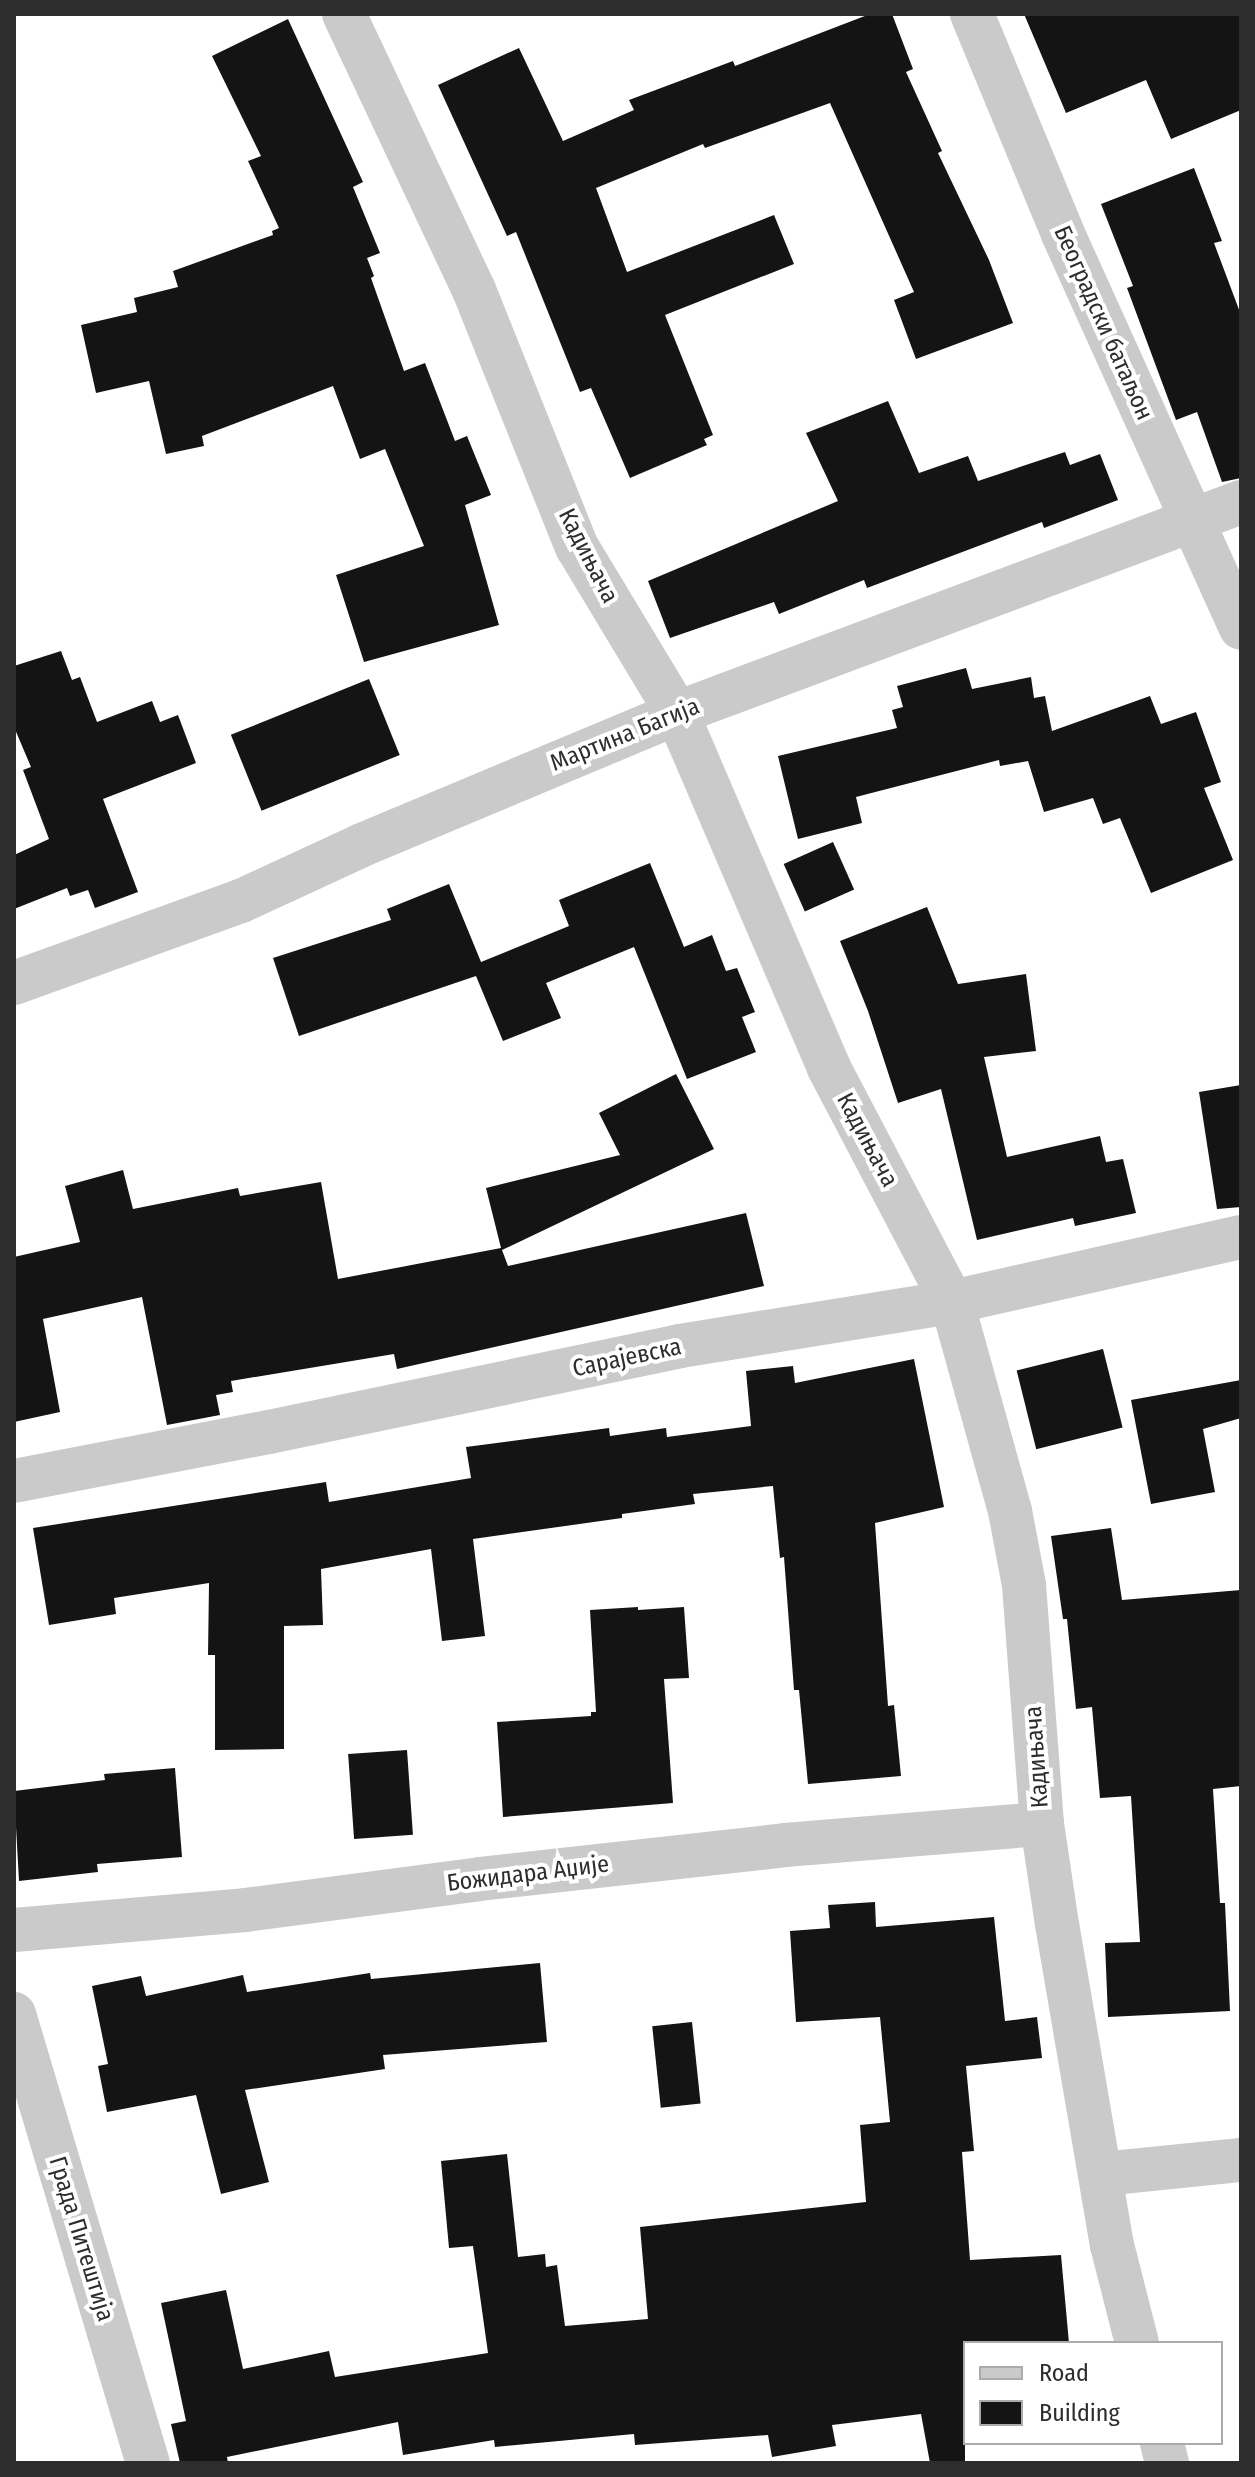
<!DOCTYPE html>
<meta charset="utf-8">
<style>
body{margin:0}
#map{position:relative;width:1255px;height:2477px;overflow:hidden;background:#fff;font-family:"Fira Sans Condensed",sans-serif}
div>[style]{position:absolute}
.building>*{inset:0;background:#141414;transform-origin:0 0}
.minor>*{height:44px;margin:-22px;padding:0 22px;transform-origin:22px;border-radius:22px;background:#cacaca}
span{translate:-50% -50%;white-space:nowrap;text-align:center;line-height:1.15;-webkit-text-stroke:8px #fff;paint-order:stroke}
.street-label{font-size:24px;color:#2d2d2d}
.frame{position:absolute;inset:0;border:16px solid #2d2d2d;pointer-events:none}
.legend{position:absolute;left:963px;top:2341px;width:260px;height:104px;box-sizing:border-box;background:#fff;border:2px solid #ababab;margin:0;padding:10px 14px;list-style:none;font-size:24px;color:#2d2d2d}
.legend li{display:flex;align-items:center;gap:16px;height:40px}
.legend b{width:40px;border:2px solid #ababab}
</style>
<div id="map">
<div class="building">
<i style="clip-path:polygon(870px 14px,892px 14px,913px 69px,906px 72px,942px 151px,938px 153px,989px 260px,1013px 323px,916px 359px,894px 300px,914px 292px,830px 103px,705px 148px,703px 144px,596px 188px,627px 272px,774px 215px,794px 264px,665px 315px,713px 435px,704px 439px,707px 445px,630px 478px,591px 388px,580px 392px,516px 232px,507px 236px,438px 85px,519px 48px,563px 141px,634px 110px,629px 100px,733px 61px,735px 66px)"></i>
<i style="clip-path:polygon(1024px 14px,1241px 14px,1241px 110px,1171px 139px,1146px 80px,1066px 113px)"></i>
<i style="clip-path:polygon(288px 19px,363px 182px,353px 187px,380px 253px,367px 258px,374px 276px,371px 278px,404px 371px,425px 363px,455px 441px,467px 436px,491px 495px,465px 505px,499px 625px,364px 662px,336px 575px,424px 546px,385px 449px,360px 459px,333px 386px,202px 436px,204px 446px,166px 454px,149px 381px,96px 393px,81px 325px,137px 312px,134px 298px,178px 287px,173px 271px,273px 235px,272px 231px,279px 228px,248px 161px,261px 156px,212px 56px)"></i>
<i style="clip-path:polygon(1194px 168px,1222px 241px,1214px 243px,1241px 315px,1241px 478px,1222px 482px,1197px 412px,1176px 420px,1127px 288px,1133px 286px,1101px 204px)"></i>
<i style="clip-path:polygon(888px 401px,919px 473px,968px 456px,978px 481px,1065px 452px,1070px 465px,1100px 454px,1118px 500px,1044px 528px,1042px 522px,867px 588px,864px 580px,779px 614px,774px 602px,670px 638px,648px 581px,838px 501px,806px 433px)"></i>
<i style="clip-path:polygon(61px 651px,72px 680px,80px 677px,97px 722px,152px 701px,160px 722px,178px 715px,196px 763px,103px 799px,138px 892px,95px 908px,88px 890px,70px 896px,67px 888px,14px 909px,14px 855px,49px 839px,23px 770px,31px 767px,14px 727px,14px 666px)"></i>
<i style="clip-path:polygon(966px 668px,972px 689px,1031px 677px,1034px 698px,1045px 696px,1052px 731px,1150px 696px,1161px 724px,1196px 712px,1221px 782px,1204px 788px,1233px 860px,1151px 893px,1120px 818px,1103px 824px,1093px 798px,1044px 812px,1028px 761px,1000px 766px,999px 760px,856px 797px,862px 823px,798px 839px,778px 756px,897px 728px,892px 710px,903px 707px,897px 686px)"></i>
<i style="left:369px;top:679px;width:82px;height:149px;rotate:68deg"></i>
<i style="left:833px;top:842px;width:52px;height:54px;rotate:66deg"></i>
<i style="clip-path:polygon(650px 863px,684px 947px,712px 935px,726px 971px,737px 968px,755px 1012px,742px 1017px,756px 1052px,687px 1079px,634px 947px,546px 983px,561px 1018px,503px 1041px,476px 976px,299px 1036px,273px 958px,391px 920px,387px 909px,449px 884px,481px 962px,569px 926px,559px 900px)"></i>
<i style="clip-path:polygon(927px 907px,958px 984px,1026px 974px,1036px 1051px,984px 1057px,1007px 1157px,1100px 1136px,1106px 1162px,1123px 1159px,1136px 1213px,1075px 1226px,1073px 1218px,977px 1240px,941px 1089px,898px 1103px,868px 1011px,840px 941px)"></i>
<i style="clip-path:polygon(676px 1074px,714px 1149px,502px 1250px,508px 1266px,746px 1213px,764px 1286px,397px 1369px,394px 1354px,231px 1381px,233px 1392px,216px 1395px,220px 1415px,167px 1425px,142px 1297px,43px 1319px,60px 1412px,14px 1422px,14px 1257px,80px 1242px,65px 1186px,123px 1170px,133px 1209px,238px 1188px,240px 1196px,321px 1182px,338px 1279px,501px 1248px,486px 1188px,620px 1155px,599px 1113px)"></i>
<i style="clip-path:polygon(1241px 1085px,1241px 1207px,1217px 1209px,1199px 1092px)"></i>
<i style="left:1103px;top:1349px;width:81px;height:89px;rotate:76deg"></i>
<i style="clip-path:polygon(914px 1359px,944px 1507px,875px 1523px,888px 1706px,894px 1705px,901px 1776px,808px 1784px,799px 1690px,794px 1690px,784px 1557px,780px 1558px,773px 1486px,693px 1494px,695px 1504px,622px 1514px,622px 1518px,473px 1539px,485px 1636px,442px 1641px,431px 1549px,321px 1569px,323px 1625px,284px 1626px,284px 1749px,215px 1750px,215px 1655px,208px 1655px,209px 1583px,114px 1598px,116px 1614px,49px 1625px,33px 1528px,326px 1482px,329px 1502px,471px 1478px,466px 1447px,609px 1428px,610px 1436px,666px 1428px,667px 1437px,751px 1426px,746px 1371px,793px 1366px,795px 1383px)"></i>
<i style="clip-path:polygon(1241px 1380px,1241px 1418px,1203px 1429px,1215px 1492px,1151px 1504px,1131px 1400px)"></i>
<i style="clip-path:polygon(1111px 1528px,1122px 1600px,1241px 1590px,1241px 1786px,1213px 1789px,1220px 1903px,1225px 1903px,1230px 2011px,1108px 2017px,1105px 1943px,1140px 1942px,1131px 1796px,1100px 1798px,1092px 1707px,1076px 1709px,1067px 1619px,1063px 1619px,1051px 1536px)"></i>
<i style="clip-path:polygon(638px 1607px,638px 1610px,684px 1607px,689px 1678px,664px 1679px,673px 1803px,503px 1817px,497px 1722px,591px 1716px,591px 1712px,596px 1712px,590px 1610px)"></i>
<i style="left:407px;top:1750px;width:85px;height:59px;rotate:86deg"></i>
<i style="clip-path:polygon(175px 1768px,182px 1857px,97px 1864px,98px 1872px,19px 1881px,14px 1791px,105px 1780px,104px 1774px)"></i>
<i style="clip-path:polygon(875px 1902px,876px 1927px,994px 1917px,1005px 2021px,1037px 2017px,1042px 2058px,966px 2066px,974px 2151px,962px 2152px,970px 2260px,1061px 2255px,1069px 2343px,965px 2343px,965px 2463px,930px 2463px,921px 2414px,832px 2425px,836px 2446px,772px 2457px,768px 2435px,635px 2445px,634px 2434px,495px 2447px,494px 2440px,403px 2455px,398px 2422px,227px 2457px,228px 2463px,180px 2463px,171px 2424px,186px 2421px,161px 2303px,226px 2290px,243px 2369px,329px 2351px,335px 2377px,488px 2353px,473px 2246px,449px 2248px,441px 2161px,507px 2154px,518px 2257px,545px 2254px,546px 2267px,557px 2265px,565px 2326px,648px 2319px,640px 2227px,866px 2202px,860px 2125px,890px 2122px,880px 2017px,796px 2022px,790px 1931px,830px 1928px,828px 1905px)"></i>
<i style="clip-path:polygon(540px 1963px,547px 2042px,383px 2055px,385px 2069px,245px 2090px,269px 2182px,221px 2194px,196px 2095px,107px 2112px,98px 2066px,108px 2064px,92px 1986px,141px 1976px,146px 1996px,243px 1975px,247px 1992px,370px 1973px,371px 1979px)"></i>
<i style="left:692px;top:2022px;width:82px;height:40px;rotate:84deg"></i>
</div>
<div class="minor">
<i style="left:344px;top:14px;width:305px;rotate:64.8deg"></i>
<i style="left:474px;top:290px;width:277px;rotate:68.2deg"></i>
<i style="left:577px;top:547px;width:194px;rotate:58.9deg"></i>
<i style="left:677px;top:713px;width:386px;rotate:66.8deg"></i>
<i style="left:829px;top:1068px;width:264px;rotate:62.3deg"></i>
<i style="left:952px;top:1302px;width:217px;rotate:74.5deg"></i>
<i style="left:1010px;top:1511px;width:75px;rotate:79.3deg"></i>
<i style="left:1024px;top:1585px;width:240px;rotate:85.7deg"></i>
<i style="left:1042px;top:1824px;width:101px;rotate:81.5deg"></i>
<i style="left:1057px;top:1924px;width:326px;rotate:80.3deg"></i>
<i style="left:1112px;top:2245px;width:101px;rotate:75.7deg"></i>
<i style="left:972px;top:14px;width:238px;rotate:67.5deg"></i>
<i style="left:1063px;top:234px;width:432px;rotate:65.7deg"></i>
<i style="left:14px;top:983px;width:241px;rotate:-19.9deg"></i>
<i style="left:241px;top:901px;width:133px;rotate:-24.8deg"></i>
<i style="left:362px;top:845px;width:342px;rotate:-22.7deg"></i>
<i style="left:677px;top:713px;width:602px;rotate:-20.51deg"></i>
<i style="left:14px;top:1481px;width:260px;rotate:-10.9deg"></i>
<i style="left:269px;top:1432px;width:420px;rotate:-11.8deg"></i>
<i style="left:680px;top:1346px;width:276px;rotate:-9.2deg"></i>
<i style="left:952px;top:1302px;width:296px;rotate:-12.7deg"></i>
<i style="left:14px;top:1930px;width:232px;rotate:-4.9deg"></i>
<i style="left:245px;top:1910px;width:236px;rotate:-7.5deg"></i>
<i style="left:479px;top:1879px;width:308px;rotate:-6.3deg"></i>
<i style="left:785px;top:1845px;width:258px;rotate:-4.7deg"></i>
<i style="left:14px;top:2014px;width:469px;rotate:73.4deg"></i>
<i style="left:1102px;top:2174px;width:140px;rotate:-5.8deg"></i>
<i style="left:1162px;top:2443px;width:21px;rotate:76deg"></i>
</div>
<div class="street-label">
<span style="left:1103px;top:323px;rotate:66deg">Београдски батаљон</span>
<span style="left:588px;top:556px;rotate:63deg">Кадињача</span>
<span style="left:625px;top:735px;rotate:-22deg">Мартина Багија</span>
<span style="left:867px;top:1140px;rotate:62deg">Кадињача</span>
<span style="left:627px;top:1358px;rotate:-12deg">Сарајевска</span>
<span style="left:1037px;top:1757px;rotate:-94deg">Кадињача</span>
<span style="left:528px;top:1874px;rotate:-7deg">Божидара Аџије</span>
<span style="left:81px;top:2239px;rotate:73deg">Града Питештија</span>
</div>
<div class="frame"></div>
<ul class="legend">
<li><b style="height:10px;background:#cacaca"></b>Road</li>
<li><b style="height:22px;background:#141414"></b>Building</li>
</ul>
</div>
